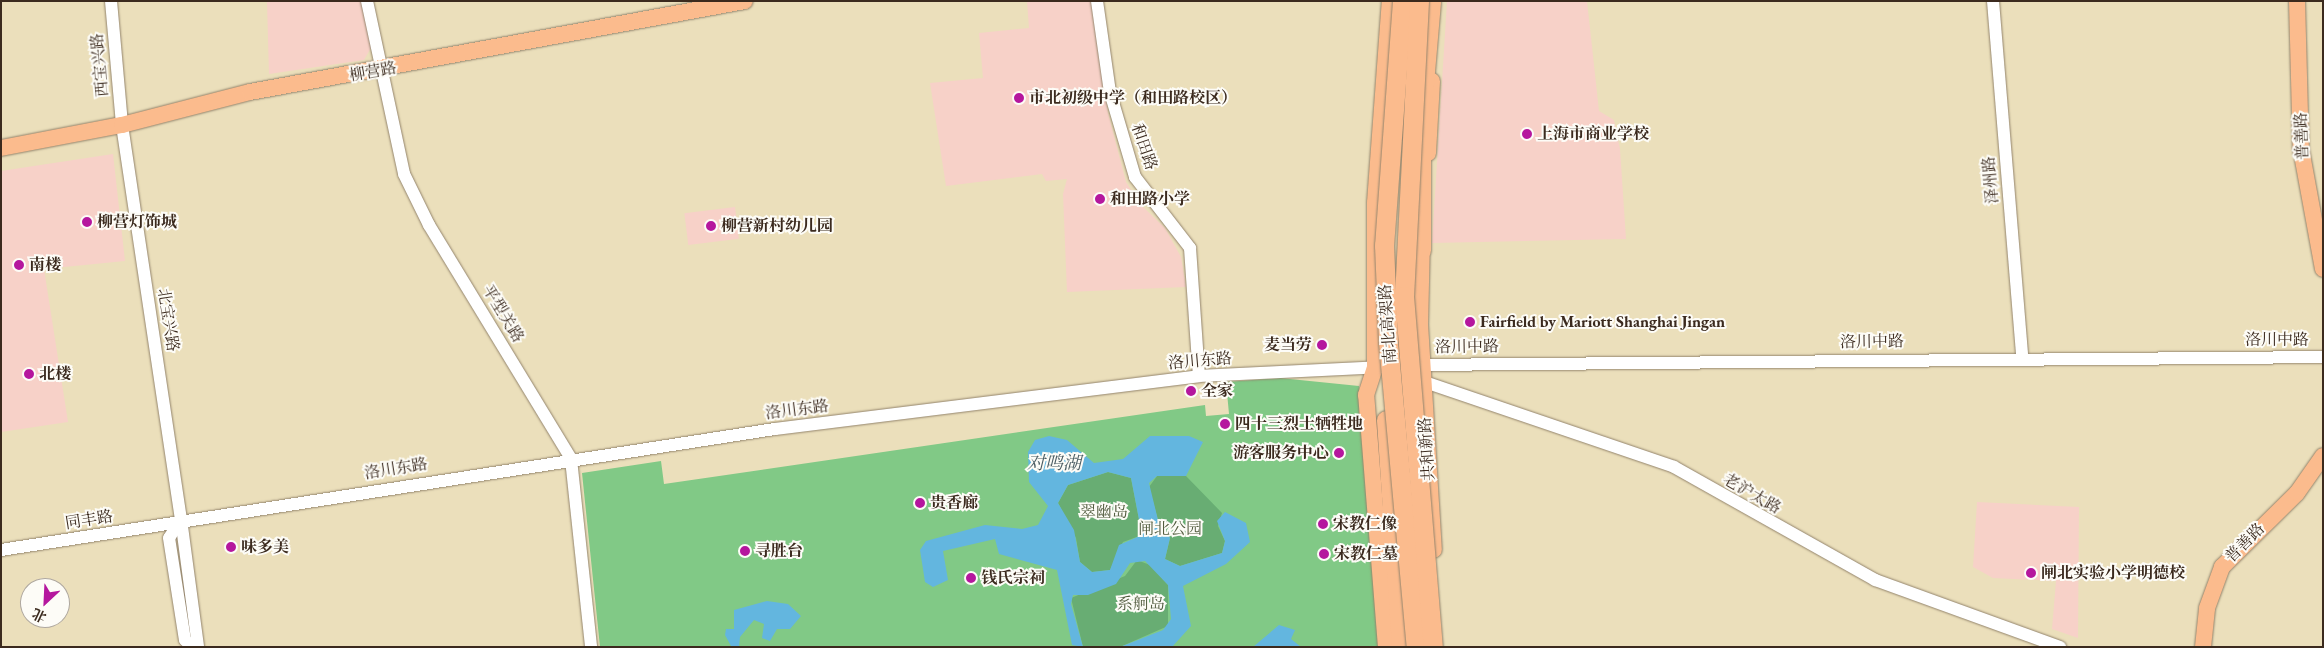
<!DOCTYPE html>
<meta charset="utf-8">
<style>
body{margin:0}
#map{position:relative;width:2324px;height:648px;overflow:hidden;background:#ebdfbb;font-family:"EB Garamond","Noto Serif SC",serif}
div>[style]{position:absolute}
.built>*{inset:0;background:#f7d1c8;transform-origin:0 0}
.green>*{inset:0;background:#81c986}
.forest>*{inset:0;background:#68ad73}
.water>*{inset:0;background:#63b6df}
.roads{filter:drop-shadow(0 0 1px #93846c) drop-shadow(0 0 1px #93846c)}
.minor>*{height:12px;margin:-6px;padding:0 6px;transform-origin:6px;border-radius:6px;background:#fff}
.major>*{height:16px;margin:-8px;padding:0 8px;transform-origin:8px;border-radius:8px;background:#fbbb8d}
.highway>*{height:19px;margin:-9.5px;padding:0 9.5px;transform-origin:9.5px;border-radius:9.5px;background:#fbbb8d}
.bridges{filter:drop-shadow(0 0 1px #93846c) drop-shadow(0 0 1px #93846c)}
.highway-bridge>*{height:19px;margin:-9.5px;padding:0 9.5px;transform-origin:9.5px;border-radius:9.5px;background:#fbbb8d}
.dots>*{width:14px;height:14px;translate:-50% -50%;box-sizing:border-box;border:2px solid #fdfcf7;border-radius:50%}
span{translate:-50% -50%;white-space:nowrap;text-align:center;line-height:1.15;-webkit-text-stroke:4px #fdfcf7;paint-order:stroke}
.street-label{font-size:16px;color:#3b2a1e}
.poi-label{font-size:16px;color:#3b2a1e;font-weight:700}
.left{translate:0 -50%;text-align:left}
.right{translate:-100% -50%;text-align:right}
.park-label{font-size:16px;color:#505a3d}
.water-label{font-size:18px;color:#495b62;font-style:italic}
.frame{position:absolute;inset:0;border:2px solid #3b2a1e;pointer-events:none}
.north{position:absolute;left:20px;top:578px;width:50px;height:50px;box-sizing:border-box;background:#fdfcf7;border:1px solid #afa8a0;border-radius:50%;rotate:205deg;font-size:14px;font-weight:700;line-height:20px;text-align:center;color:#3b2a1e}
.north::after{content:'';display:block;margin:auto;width:18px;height:22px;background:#b5179e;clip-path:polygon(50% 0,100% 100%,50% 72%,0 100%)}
</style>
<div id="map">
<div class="built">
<i style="clip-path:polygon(362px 1px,372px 46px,364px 60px,269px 74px,267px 2px)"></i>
<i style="clip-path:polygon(1027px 1px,1093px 1px,1108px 113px,1126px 182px,1140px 204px,1165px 228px,1181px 257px,1186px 287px,1067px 292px,1063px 194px,1067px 179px,1046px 181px,1042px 174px,946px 186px,930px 83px,983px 78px,979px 33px,1029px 28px)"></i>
<i style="clip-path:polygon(1447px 1px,1587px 1px,1599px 111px,1614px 120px,1620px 149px,1626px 239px,1432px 243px)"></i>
<i style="clip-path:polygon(113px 154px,125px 261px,44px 269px,68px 422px,1px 432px,1px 171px)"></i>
<i style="left:735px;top:207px;width:32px;height:51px;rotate:83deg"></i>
<i style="clip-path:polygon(1977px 502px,2079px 507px,2078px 638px,2052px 629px,2056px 581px,1993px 578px,1973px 567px)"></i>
</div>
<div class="green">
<i style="clip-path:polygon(1280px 378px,1359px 386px,1380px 647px,600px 647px,582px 473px,661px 461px,664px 484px,1205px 405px,1206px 416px,1229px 414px,1226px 382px)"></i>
</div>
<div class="forest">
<i style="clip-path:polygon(1108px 472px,1131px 478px,1142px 535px,1123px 542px,1110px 570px,1092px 572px,1080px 562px,1076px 538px,1058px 503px,1068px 485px)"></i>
<i style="clip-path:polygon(1157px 476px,1186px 476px,1222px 513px,1218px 526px,1225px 541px,1222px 553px,1180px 566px,1165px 559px,1170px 538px,1158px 520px,1149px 487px)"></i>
<i style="clip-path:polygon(1137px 560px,1150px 565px,1168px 585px,1168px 626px,1120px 647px,1083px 647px,1071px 598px,1125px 576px)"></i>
</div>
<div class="water">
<i style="clip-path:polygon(evenodd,1049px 436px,1067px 440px,1094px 463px,1123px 459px,1150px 436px,1189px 436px,1203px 442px,1186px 476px,1157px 476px,1149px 483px,1158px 520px,1170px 538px,1165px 559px,1180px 566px,1222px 553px,1225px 541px,1217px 521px,1225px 512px,1246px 523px,1250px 542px,1226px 564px,1183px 586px,1191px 626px,1172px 647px,1120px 647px,1163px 630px,1171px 619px,1168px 585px,1145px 561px,1130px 563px,1116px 584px,1088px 595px,1073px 595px,1071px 604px,1083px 647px,1072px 645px,1057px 570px,999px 554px,995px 539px,943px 551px,948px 580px,933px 587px,925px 582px,920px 550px,926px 541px,985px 525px,1022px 529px,1038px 525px,1048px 506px,1029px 482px,1028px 452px,1035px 440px,1049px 436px,1108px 472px,1131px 478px,1142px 535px,1119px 545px,1110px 570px,1092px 572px,1080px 562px,1074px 530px,1058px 503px,1068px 485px,1108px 472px)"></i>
<i style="clip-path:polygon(767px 601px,788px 604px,801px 616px,790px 629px,777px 629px,770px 641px,762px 638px,764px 624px,754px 620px,740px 637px,739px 647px,731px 646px,725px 635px,726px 629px,734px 629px,734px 610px)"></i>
<i style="clip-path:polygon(1279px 625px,1295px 630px,1291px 639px,1301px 647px,1253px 647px)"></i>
</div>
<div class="roads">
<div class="minor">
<i style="left:111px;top:1px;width:124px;rotate:84.9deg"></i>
<i style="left:122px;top:125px;width:398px;rotate:81.5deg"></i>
<i style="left:181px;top:519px;width:22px;rotate:122deg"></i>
<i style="left:169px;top:538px;width:103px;rotate:81.1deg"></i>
<i style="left:185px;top:640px;width:10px;rotate:45deg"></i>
<i style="left:367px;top:1px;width:177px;rotate:77.9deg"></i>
<i style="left:404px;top:174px;width:57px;rotate:63.9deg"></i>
<i style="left:429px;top:225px;width:274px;rotate:58.7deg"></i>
<i style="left:571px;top:459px;width:189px;rotate:83.9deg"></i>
<i style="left:1097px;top:1px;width:92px;rotate:81.9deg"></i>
<i style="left:1110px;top:92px;width:89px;rotate:73.6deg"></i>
<i style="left:1135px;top:177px;width:90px;rotate:52.2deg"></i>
<i style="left:1190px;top:248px;width:128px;rotate:86deg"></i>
<i style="left:1993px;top:1px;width:357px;rotate:85.3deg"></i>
<i style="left:1415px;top:365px;width:908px;rotate:-0.5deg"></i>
<i style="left:1422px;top:381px;width:266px;rotate:18.8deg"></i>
<i style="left:1674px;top:467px;width:231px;rotate:29.3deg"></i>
<i style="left:1875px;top:580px;width:197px;rotate:19.9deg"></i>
<i style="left:181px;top:519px;width:129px;rotate:82.4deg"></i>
<i style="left:1px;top:550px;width:783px;rotate:-8.89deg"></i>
<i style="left:775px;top:429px;width:427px;rotate:-7.1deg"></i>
<i style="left:1199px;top:376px;width:184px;rotate:-2.8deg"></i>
</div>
<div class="major">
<i style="left:2297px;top:1px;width:148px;rotate:88.5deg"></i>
<i style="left:2301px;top:149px;width:122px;rotate:79.6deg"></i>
<i style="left:1px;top:148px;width:123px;rotate:-10.8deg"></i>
<i style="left:122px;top:125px;width:132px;rotate:-14.5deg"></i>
<i style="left:250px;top:92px;width:503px;rotate:-10.42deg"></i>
<i style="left:1428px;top:153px;width:72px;rotate:-86.8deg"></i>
<i style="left:1422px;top:238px;width:86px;rotate:91.3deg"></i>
<i style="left:1420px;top:324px;width:226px;rotate:86.5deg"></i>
<i style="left:1386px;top:647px;width:253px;rotate:-94.5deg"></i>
<i style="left:1366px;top:395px;width:29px;rotate:-72deg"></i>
<i style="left:1375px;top:367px;width:164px;rotate:-90deg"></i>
<i style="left:1375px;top:203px;width:203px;rotate:-85.8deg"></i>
<i style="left:2203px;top:647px;width:39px;rotate:-84deg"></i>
<i style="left:2207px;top:608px;width:44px;rotate:-69.9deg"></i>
<i style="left:2222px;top:567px;width:105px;rotate:-44.6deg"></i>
<i style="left:2297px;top:493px;width:45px;rotate:-54.9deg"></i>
</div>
<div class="highway">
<i style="left:1423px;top:95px;width:94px;rotate:-85.1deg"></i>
<i style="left:1421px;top:135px;width:115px;rotate:90deg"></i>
<i style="left:1386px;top:420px;width:227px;rotate:86.2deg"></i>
</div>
</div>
<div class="bridges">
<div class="highway-bridge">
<i style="left:1402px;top:1px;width:245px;rotate:94.2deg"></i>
<i style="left:1384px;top:245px;width:97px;rotate:87.6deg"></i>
<i style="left:1388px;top:342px;width:306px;rotate:84.8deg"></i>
<i style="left:1419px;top:1px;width:295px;rotate:92.9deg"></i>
<i style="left:1404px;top:296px;width:352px;rotate:85.3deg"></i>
</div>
</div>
<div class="dots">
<i style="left:1019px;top:98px;background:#b5179e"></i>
<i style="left:1527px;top:134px;background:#b5179e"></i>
<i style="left:1100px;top:199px;background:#b5179e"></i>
<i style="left:87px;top:222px;background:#b5179e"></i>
<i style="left:711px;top:226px;background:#b5179e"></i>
<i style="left:19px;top:265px;background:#b5179e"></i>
<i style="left:1470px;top:322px;background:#b5179e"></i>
<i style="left:1322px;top:345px;background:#b5179e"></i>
<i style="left:29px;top:374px;background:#b5179e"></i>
<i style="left:1191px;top:391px;background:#b5179e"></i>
<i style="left:1225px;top:424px;background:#b5179e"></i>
<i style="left:1339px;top:453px;background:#b5179e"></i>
<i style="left:920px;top:503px;background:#b5179e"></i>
<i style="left:1323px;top:524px;background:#b5179e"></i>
<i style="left:231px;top:547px;background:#b5179e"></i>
<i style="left:745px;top:551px;background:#b5179e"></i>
<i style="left:1324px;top:554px;background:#b5179e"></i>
<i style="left:2031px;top:573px;background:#b5179e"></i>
<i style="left:971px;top:578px;background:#b5179e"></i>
</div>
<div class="street-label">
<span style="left:100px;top:65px;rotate:-95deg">西宝兴路</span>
<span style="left:373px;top:72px;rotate:-10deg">柳营路</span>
<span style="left:2302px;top:136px;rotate:-92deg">普善路</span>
<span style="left:1144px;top:147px;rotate:71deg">和田路</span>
<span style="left:1991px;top:180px;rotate:-95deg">泽州路</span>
<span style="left:503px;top:314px;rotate:59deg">平型关路</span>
<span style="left:168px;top:320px;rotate:81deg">北宝兴路</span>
<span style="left:1388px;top:324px;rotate:-94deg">南北高架路</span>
<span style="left:2277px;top:340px">洛川中路</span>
<span style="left:1872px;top:342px;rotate:-1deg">洛川中路</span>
<span style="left:1467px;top:347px;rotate:-1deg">洛川中路</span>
<span style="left:1200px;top:361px;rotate:-5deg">洛川东路</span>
<span style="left:797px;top:410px;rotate:-7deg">洛川东路</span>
<span style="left:1427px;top:449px;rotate:-94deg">共和新路</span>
<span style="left:396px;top:469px;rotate:-9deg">洛川东路</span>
<span style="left:1752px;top:494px;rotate:30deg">老沪太路</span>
<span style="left:89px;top:520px;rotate:-9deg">同丰路</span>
<span style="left:2245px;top:543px;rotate:-45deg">普善路</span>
</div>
<div class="poi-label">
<span class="left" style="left:1029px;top:98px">市北初级中学（和田路校区）</span>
<span class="left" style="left:1537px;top:134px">上海市商业学校</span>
<span class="left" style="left:1110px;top:199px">和田路小学</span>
<span class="left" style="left:97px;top:222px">柳营灯饰城</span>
<span class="left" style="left:721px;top:226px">柳营新村幼儿园</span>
<span class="left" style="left:29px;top:265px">南楼</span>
<span class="left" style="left:1480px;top:322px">Fairfield by Mariott Shanghai Jingan</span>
<span class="right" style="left:1312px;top:345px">麦当劳</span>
<span class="left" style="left:39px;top:374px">北楼</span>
<span class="left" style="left:1201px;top:391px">全家</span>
<span class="left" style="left:1235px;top:424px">四十三烈士牺牲地</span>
<span class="right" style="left:1329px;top:453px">游客服务中心</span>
<span class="left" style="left:930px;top:503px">贵香廊</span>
<span class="left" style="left:1333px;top:524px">宋教仁像</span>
<span class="left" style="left:241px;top:547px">味多美</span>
<span class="left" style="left:755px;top:551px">寻胜台</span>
<span class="left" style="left:1334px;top:554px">宋教仁墓</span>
<span class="left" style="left:2041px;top:573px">闸北实验小学明德校</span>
<span class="left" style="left:981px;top:578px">钱氏宗祠</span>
</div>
<div class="park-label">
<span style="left:1104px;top:512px">翠幽岛</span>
<span style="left:1170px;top:529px">闸北公园</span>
<span style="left:1141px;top:604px">系舸岛</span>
</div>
<div class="water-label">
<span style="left:1054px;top:463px">对鸣湖</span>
</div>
<div class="frame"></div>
<div class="north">北</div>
</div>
